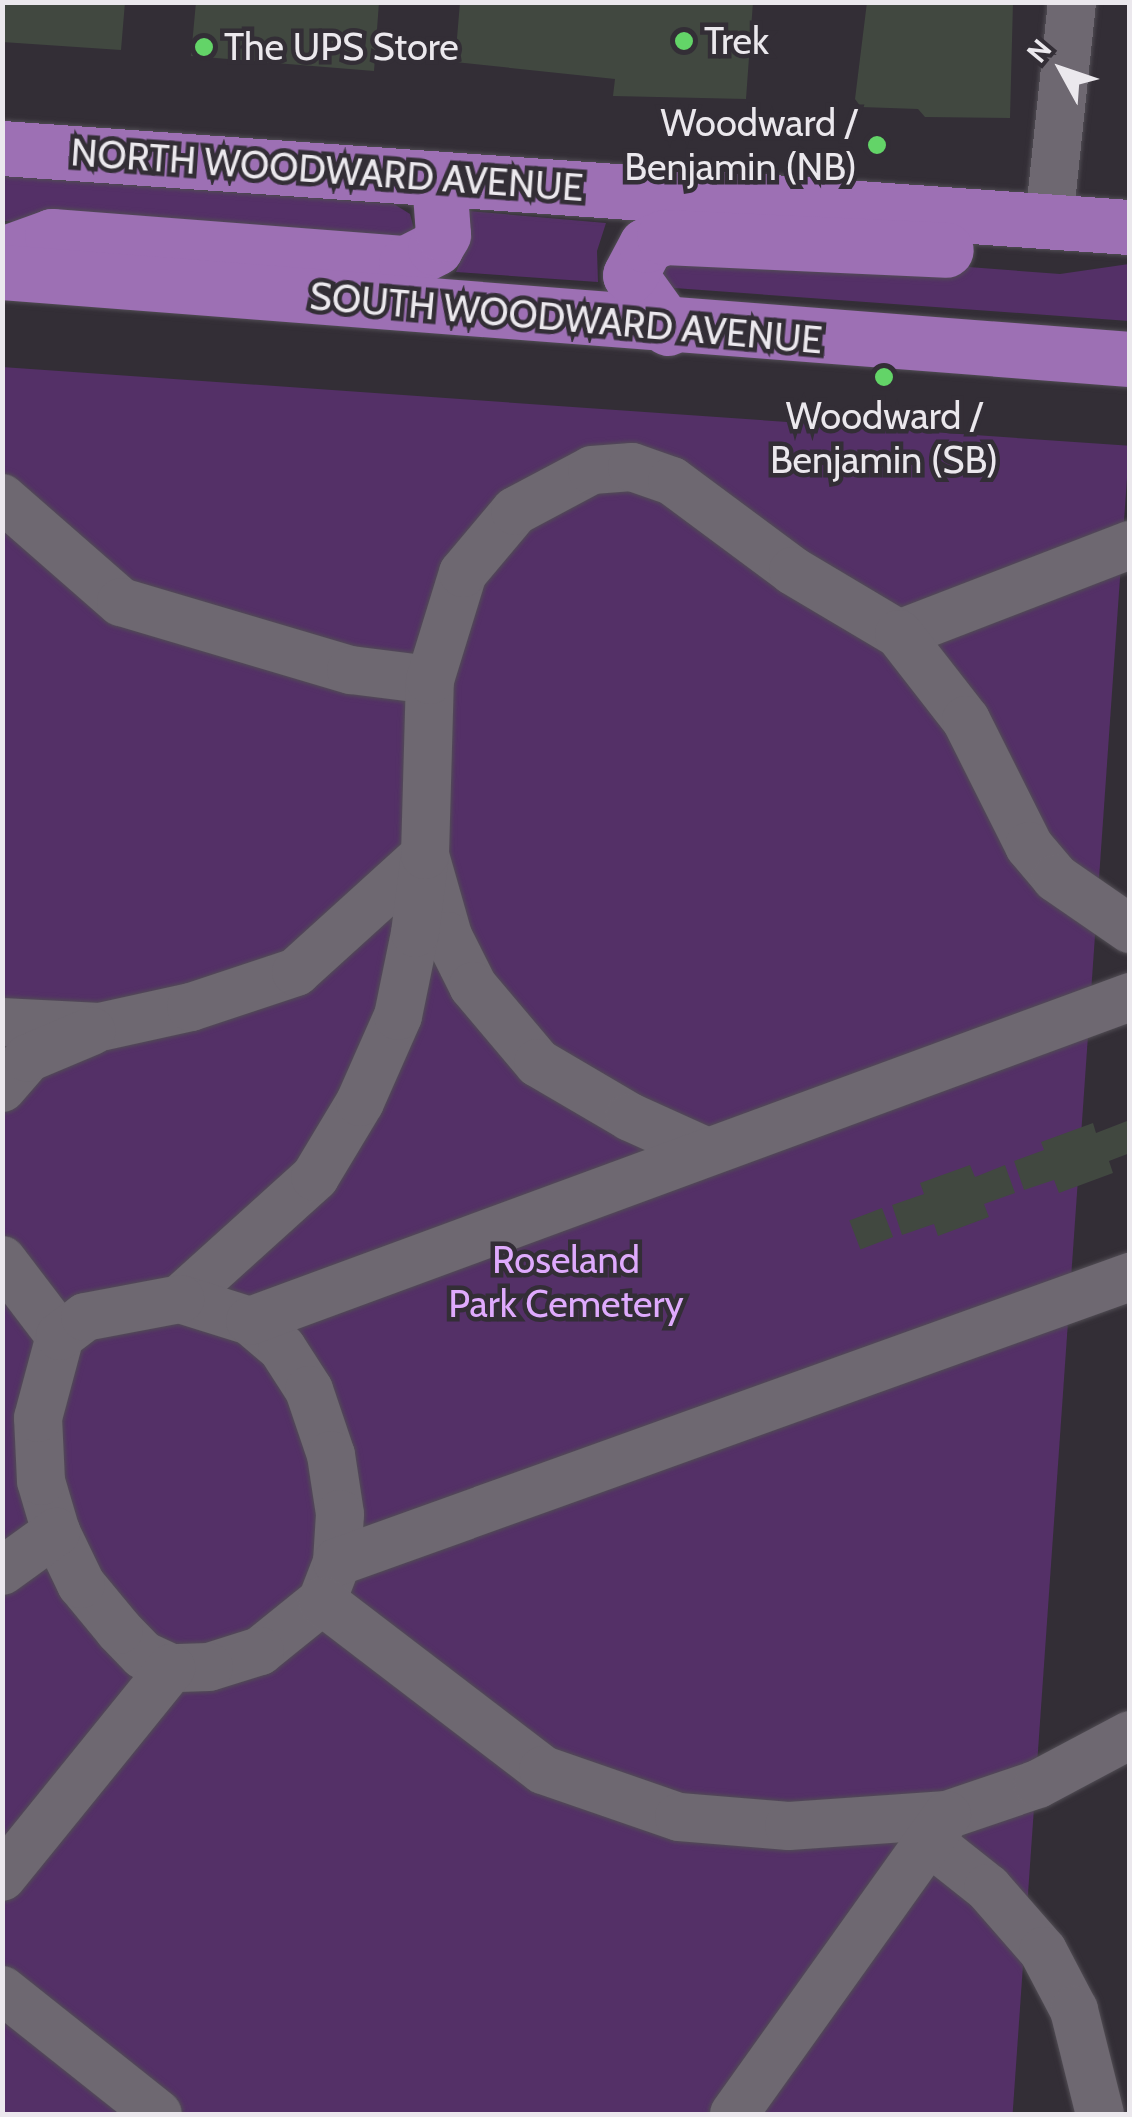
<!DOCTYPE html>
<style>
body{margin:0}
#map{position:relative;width:1132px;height:2117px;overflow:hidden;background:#332e36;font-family:Cabin,sans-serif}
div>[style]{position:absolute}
.green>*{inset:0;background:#543067;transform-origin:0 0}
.building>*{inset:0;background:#414840;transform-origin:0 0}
.roads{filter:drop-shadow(0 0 2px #514d54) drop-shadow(0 0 2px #514d54)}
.minor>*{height:48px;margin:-24px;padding:0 24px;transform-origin:24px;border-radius:24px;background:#6e6871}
.major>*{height:55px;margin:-27.5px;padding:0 27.5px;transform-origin:27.5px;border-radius:27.5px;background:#9d70b4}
.dots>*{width:28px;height:28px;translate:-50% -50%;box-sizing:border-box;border:5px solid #332e36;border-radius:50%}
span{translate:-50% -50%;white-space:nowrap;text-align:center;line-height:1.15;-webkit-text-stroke:9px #332e36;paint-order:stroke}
.poi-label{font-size:38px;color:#ebe8ed}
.left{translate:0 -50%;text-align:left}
.right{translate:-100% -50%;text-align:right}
.street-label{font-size:38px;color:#ebe8ed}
.park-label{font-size:38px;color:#dfaafd}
.frame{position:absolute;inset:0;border:5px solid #ebe8ed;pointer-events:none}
.north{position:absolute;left:1012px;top:20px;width:100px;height:100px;-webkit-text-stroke:8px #332e36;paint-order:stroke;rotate:310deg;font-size:28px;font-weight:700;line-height:40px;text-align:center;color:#ebe8ed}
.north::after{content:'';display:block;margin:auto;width:35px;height:45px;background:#ebe8ed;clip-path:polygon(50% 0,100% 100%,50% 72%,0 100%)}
</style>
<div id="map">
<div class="green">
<i style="clip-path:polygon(2px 176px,394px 204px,410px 214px,414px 229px,390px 248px,3px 221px)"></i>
<i style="clip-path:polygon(469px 211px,606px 223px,597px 251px,598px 282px,456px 272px,468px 243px)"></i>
<i style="clip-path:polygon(678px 245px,1060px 274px,1129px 264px,1129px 321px,674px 288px,657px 281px)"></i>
<i style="left:2px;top:367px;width:1130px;height:1747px;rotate:4deg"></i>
</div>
<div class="building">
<i style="clip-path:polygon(2px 2px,125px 2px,121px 50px,2px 42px)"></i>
<i style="clip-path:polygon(196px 2px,379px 2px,374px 71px,191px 56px)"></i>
<i style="clip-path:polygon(460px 2px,753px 2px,746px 99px,613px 96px,615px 79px,455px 62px)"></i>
<i style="clip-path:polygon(867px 2px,1013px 2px,1010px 118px,925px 117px,918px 109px,861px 107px,855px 99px)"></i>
<i style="clip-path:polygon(1127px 1121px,1130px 1153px,1109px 1161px,1113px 1173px,1059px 1193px,1054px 1180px,1024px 1190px,1014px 1161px,1044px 1150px,1041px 1142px,1093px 1123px,1096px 1133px)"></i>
<i style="clip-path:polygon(970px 1165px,975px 1177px,1005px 1165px,1015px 1193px,984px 1204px,989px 1217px,938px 1236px,934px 1224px,902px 1235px,892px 1205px,924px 1194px,920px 1183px)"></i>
<i style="left:882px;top:1208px;width:31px;height:35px;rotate:69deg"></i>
</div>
<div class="roads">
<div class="minor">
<i style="left:1049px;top:221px;width:220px;rotate:-84deg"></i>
<i style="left:2px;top:498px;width:158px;rotate:41.2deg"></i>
<i style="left:121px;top:602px;width:240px;rotate:16.5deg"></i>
<i style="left:351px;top:670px;width:80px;rotate:7.2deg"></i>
<i style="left:899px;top:634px;width:248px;rotate:-21.1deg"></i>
<i style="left:2px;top:1022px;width:98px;rotate:2.9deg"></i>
<i style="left:100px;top:1027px;width:93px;rotate:-12.4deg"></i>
<i style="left:191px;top:1007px;width:111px;rotate:-18.4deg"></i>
<i style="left:296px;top:972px;width:174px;rotate:-42.2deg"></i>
<i style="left:425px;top:855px;width:84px;rotate:74.1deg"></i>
<i style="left:448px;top:936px;width:56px;rotate:63.4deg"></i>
<i style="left:473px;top:986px;width:101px;rotate:49.8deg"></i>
<i style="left:538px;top:1063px;width:107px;rotate:30.4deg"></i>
<i style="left:630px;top:1117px;width:80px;rotate:24.3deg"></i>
<i style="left:2px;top:1088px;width:40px;rotate:-49deg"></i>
<i style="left:28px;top:1058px;width:69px;rotate:-22.9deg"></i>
<i style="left:2px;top:1260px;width:96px;rotate:52.7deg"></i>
<i style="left:180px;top:1299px;width:182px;rotate:-42.1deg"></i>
<i style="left:315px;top:1177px;width:87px;rotate:-59deg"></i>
<i style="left:360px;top:1102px;width:94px;rotate:-66.2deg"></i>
<i style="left:398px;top:1016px;width:85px;rotate:-78.4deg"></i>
<i style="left:415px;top:933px;width:79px;rotate:-82.7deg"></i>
<i style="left:425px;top:855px;width:175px;rotate:-88.4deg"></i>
<i style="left:430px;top:680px;width:112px;rotate:-72.9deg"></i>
<i style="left:463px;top:573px;width:81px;rotate:-50deg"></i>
<i style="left:515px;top:511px;width:87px;rotate:-28deg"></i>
<i style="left:592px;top:470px;width:40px;rotate:-4.3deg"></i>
<i style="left:632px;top:467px;width:42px;rotate:19.3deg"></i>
<i style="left:672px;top:481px;width:151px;rotate:36.6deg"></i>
<i style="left:793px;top:571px;width:123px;rotate:30.7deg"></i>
<i style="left:899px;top:634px;width:109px;rotate:52.1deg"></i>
<i style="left:966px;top:720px;width:141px;rotate:63.4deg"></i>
<i style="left:1029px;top:846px;width:42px;rotate:49.8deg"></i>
<i style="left:1056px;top:878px;width:90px;rotate:34.6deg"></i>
<i style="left:180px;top:1299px;width:73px;rotate:17.4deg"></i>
<i style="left:250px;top:1321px;width:42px;rotate:40.2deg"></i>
<i style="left:282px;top:1348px;width:50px;rotate:57.3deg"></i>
<i style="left:309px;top:1390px;width:69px;rotate:71.3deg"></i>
<i style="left:331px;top:1455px;width:60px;rotate:81.3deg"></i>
<i style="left:340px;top:1514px;width:48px;rotate:93.6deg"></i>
<i style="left:337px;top:1562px;width:42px;rotate:111deg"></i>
<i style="left:322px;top:1601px;width:80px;rotate:141.1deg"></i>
<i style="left:260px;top:1651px;width:53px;rotate:162.6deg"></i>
<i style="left:209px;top:1667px;width:38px;rotate:178deg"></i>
<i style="left:171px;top:1668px;width:31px;rotate:-155deg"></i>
<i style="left:143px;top:1655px;width:35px;rotate:-134deg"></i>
<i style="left:119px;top:1630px;width:60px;rotate:-129.6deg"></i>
<i style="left:81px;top:1584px;width:58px;rotate:-115.7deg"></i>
<i style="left:56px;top:1532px;width:53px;rotate:-106.4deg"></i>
<i style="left:41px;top:1481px;width:63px;rotate:-92.7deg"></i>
<i style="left:38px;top:1418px;width:85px;rotate:-75deg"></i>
<i style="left:60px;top:1336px;width:31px;rotate:-37deg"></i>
<i style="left:85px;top:1317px;width:97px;rotate:-10.7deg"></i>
<i style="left:250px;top:1321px;width:938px;rotate:-20.21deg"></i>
<i style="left:337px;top:1562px;width:843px;rotate:-19.77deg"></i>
<i style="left:2px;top:1571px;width:67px;rotate:-35.8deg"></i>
<i style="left:322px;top:1601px;width:278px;rotate:37.4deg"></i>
<i style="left:543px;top:1770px;width:144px;rotate:19.1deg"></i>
<i style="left:679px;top:1817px;width:110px;rotate:4.7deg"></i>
<i style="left:789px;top:1826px;width:158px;rotate:-4deg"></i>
<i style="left:947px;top:1815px;width:96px;rotate:-18.8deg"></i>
<i style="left:1038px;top:1784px;width:104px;rotate:-28deg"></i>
<i style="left:930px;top:1842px;width:74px;rotate:38.4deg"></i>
<i style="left:988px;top:1888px;width:84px;rotate:48.9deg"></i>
<i style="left:1043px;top:1951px;width:67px;rotate:62.3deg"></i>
<i style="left:1074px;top:2010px;width:107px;rotate:76deg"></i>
<i style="left:2px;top:1877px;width:269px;rotate:-51deg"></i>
<i style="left:2px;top:1990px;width:199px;rotate:38.5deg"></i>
<i style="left:734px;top:2114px;width:367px;rotate:-54.5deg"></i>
</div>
<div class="major">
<i style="left:2px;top:148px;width:1131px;rotate:4.01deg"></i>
<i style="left:2px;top:254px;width:53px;rotate:-19.8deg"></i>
<i style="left:52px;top:236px;width:355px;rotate:4.4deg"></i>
<i style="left:406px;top:263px;width:33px;rotate:-27deg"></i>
<i style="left:435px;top:248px;width:16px;rotate:-60deg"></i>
<i style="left:443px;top:234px;width:54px;rotate:-94.2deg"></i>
<i style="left:2px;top:272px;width:1131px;rotate:4.41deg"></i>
<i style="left:668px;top:328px;width:65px;rotate:-125.6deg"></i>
<i style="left:630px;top:275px;width:34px;rotate:-62deg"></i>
<i style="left:646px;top:245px;width:20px;rotate:-24deg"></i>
<i style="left:664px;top:237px;width:282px;rotate:2.6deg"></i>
</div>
</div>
<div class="dots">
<i style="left:684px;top:41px;background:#63d468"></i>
<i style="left:204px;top:47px;background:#63d468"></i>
<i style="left:877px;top:145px;background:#63d468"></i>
<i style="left:884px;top:377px;background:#63d468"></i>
</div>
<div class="poi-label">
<span class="left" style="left:704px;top:41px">Trek</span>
<span class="left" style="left:224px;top:47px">The UPS Store</span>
<span class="right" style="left:857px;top:145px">Woodward /<br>Benjamin (NB)</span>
<span style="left:884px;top:438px">Woodward /<br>Benjamin (SB)</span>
</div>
<div class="street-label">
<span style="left:327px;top:170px;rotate:4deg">NORTH WOODWARD AVENUE</span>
<span style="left:566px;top:318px;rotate:5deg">SOUTH WOODWARD AVENUE</span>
</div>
<div class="park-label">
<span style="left:566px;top:1282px">Roseland<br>Park Cemetery</span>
</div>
<div class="frame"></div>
<div class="north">N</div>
</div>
